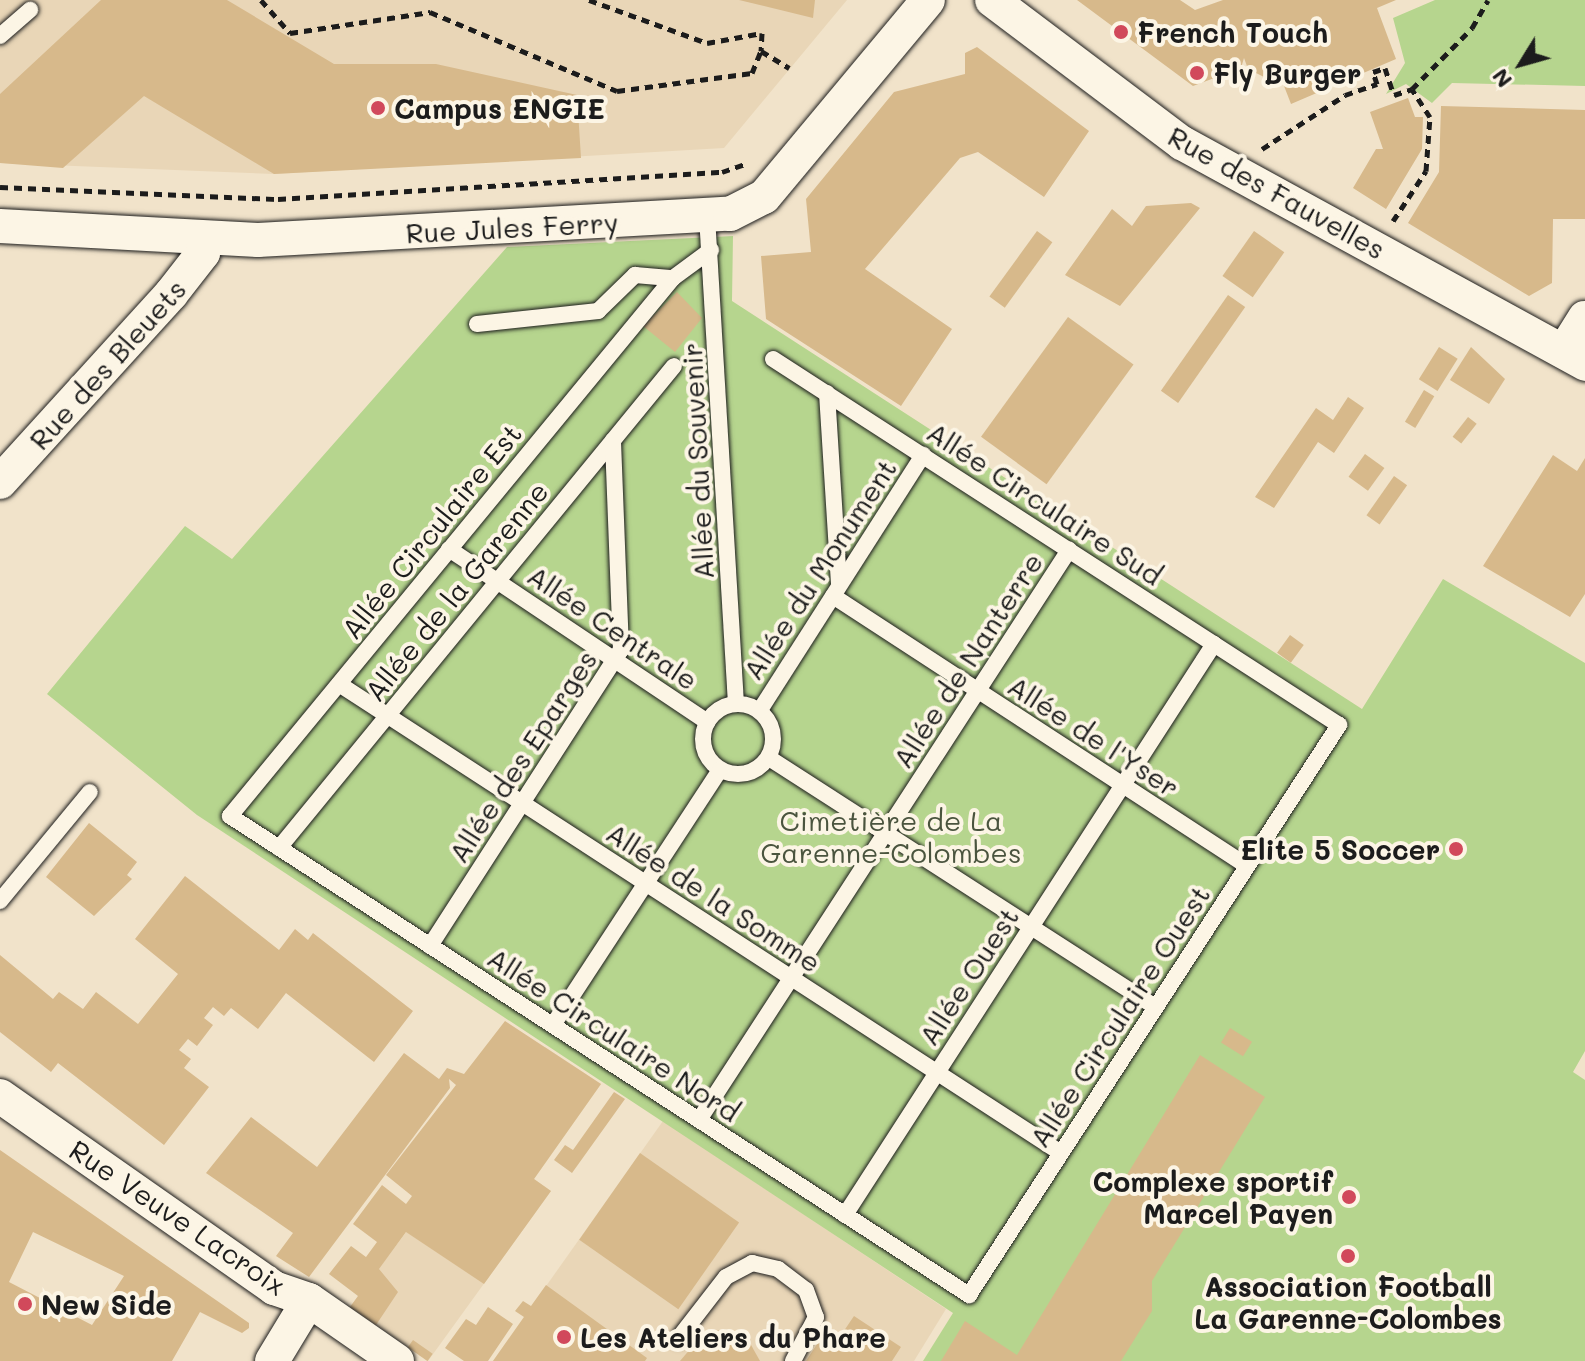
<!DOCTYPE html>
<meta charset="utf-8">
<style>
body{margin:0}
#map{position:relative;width:1585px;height:1361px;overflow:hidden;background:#f1e3ca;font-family:Mali,sans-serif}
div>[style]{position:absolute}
.built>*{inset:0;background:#e9d6b7}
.green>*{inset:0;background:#b6d58e}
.building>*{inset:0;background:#d7b98b;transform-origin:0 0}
.path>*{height:5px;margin-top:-2.5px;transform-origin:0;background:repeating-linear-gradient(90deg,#1c1c1c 0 8px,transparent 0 14px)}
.roads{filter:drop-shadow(0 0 2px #1c1c1c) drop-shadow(0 0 2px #1c1c1c)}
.lane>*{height:16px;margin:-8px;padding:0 8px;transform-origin:8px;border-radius:8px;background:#fcf5e5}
.lane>.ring{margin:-8px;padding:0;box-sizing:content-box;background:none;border:16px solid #fcf5e5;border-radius:50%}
.street>*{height:34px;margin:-17px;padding:0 17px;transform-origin:17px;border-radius:17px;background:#fcf5e5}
.dots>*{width:22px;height:22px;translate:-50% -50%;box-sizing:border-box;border:4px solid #fcf5e5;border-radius:50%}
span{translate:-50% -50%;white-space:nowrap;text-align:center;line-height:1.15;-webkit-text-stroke:8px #fcf5e5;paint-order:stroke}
.poi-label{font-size:28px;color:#1c1c1c;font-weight:700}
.left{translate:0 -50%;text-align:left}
.right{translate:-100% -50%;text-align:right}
.street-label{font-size:28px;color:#1c1c1c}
.park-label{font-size:28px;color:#4a543e}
.north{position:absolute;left:1481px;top:24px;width:80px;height:80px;-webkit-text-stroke:6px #fcf5e5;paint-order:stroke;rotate:233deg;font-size:22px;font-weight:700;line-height:32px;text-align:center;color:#1c1c1c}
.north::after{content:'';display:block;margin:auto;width:28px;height:36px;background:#1c1c1c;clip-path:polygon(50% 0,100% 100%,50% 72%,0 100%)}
</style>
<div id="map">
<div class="built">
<i style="clip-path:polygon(0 0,847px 0,724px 148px,274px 174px,0 163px)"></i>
<i style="clip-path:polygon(545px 1047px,601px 1084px,534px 1179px,551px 1191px,428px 1361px,350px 1307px)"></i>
<i style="clip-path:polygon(663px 1121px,946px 1309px,914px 1361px,493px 1361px)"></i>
</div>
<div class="green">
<i style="clip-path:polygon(1435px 0,1585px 0,1585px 86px,1452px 83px,1432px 103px,1406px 84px,1386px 94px,1405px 63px,1393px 18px)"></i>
<i style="clip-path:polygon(733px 236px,732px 301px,1362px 709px,1443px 579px,1585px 663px,1585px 1051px,1573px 1072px,1585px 1080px,1585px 1361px,923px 1361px,953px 1313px,197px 815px,47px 694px,185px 526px,232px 559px,507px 247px)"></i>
</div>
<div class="building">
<i style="clip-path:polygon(101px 0,227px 0,334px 64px,436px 64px,577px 95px,581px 158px,274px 174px,144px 96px,63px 168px,0 163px,0 94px)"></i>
<i style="clip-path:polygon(739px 0,815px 0,813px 18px)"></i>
<i style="clip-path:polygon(1077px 0,1180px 0,1195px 10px,1223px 0,1396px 0,1377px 8px,1396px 59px,1291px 104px,1279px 73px,1266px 78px,1248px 69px,1244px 58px,1241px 68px,1193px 86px)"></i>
<i style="clip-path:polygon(977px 47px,1089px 131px,1044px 197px,978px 152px,960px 158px,865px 269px,952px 329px,901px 406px,766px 319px,761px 256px,811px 252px,806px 199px,894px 92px,965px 74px,965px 53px)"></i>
<i style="clip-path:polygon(1408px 98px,1415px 117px,1423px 117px,1422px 149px,1386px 209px,1353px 188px,1376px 149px,1383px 149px,1370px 112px)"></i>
<i style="clip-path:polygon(1441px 106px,1585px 110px,1585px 219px,1553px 219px,1552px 283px,1529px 296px,1408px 223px,1439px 172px)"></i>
<i style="clip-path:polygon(1191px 203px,1200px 208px,1120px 306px,1065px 275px,1112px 209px,1132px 226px,1146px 206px)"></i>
<i style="left:1037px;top:231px;width:19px;height:81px;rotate:36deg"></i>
<i style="left:1254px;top:231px;width:37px;height:55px;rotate:35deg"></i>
<i style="clip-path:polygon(677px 292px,702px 318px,675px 352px,643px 326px)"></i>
<i style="left:1228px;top:295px;width:21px;height:117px;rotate:35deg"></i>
<i style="left:1068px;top:317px;width:81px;height:148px;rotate:36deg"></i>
<i style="left:1439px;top:347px;width:22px;height:38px;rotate:32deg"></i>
<i style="clip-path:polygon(1471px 347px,1505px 379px,1489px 404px,1450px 380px)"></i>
<i style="left:1424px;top:390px;width:12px;height:37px;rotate:31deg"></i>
<i style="clip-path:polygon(1348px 397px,1364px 408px,1334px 453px,1318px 442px,1274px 508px,1255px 497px,1316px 408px,1333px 420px)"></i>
<i style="left:1468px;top:417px;width:11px;height:25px;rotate:38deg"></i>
<i style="left:1365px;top:454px;width:24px;height:28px;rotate:36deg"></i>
<i style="clip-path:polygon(1553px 455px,1577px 471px,1585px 458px,1585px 594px,1570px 617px,1483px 566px)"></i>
<i style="left:1394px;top:476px;width:16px;height:48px;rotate:35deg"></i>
<i style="left:1290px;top:635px;width:17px;height:22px;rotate:36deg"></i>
<i style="clip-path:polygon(89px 823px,137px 862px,127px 875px,132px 879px,94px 916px,46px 877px)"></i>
<i style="clip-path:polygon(185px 876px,279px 950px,295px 929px,308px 940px,313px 933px,413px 1011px,374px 1062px,286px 993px,258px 1029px,231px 1008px,224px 1016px,213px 1007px,204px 1018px,213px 1025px,197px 1046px,188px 1039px,179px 1050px,191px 1059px,184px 1068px,209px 1087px,164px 1145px,58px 1063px,51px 1072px,0 1032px,0 955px,53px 999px,59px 992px,83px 1009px,96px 992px,138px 1024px,178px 974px,135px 939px)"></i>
<i style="clip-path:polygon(505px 1021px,601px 1084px,534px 1179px,551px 1191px,484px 1284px,406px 1232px,379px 1269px,398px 1292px,376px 1325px,350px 1307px,358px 1296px,329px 1274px,351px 1246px,366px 1257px,377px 1242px,353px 1224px,382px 1185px,406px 1204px,412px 1196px,386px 1175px,456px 1085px,449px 1079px,450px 1088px,309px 1277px,276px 1256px,293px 1233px,206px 1173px,251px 1117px,317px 1167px,404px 1053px,439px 1079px,447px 1068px,464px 1074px)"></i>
<i style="left:1230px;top:1028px;width:26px;height:17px;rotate:32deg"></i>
<i style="clip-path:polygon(1200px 1055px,1265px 1097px,1152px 1281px,1152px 1311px,1121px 1361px,941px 1361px,965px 1321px,1017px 1355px)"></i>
<i style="clip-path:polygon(614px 1092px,625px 1099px,572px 1173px,554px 1160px,565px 1145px,573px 1150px)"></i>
<i style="clip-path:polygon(evenodd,0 1150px,249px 1323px,249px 1328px,242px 1333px,200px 1312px,172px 1361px,0 1361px,0 1150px,33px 1232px,124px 1276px,92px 1325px,9px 1282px,33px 1232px)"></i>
<i style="left:640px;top:1153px;width:121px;height:106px;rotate:35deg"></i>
<i style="clip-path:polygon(546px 1285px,647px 1358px,645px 1361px,493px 1361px,524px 1317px,515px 1311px,523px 1301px,531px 1306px)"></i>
<i style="clip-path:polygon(488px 1307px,513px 1324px,488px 1361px,464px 1361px,445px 1348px,466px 1319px,476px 1325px)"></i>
<i style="clip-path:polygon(854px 1316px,901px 1347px,892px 1361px,806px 1361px,819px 1341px,831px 1350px)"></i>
<i style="clip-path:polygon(724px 1329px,746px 1336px,760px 1361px,680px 1361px,703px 1334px)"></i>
<i style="left:413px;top:1340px;width:24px;height:9px;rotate:35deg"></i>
</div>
<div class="path">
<i style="left:261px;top:0;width:44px;rotate:48.7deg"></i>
<i style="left:290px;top:33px;width:142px;rotate:-8.5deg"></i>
<i style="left:430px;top:12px;width:203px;rotate:22.9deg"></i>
<i style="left:617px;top:91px;width:136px;rotate:-7.6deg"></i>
<i style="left:752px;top:73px;width:24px;rotate:-68deg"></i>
<i style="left:761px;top:51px;width:33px;rotate:31deg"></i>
<i style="left:589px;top:0;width:126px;rotate:20deg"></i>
<i style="left:707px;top:43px;width:56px;rotate:-10.3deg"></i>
<i style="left:762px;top:33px;width:18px;rotate:93deg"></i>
<i style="left:1262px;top:149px;width:99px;rotate:-33deg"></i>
<i style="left:1345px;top:95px;width:34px;rotate:-19deg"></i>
<i style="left:1377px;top:84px;width:13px;rotate:-108deg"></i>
<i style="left:1373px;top:72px;width:13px;rotate:-18deg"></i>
<i style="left:1385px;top:68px;width:28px;rotate:72deg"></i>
<i style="left:1394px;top:95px;width:19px;rotate:-18deg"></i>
<i style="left:1412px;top:89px;width:86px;rotate:-45.5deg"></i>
<i style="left:1472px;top:28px;width:32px;rotate:-60deg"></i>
<i style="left:0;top:187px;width:278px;rotate:2.5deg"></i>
<i style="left:278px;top:199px;width:445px;rotate:-3.5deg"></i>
<i style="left:722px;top:172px;width:24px;rotate:-19deg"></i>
<i style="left:1393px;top:221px;width:60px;rotate:-56.6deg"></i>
<i style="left:1426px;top:171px;width:54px;rotate:-85.8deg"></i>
<i style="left:1430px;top:117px;width:33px;rotate:-123deg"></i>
</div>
<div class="roads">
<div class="lane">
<i style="left:0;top:36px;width:40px;rotate:-41deg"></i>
<i style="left:707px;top:216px;width:488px;rotate:86.6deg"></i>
<i style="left:711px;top:250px;width:47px;rotate:143.6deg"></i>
<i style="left:673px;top:278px;width:697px;rotate:129.47deg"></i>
<i style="left:230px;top:816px;width:881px;rotate:32.95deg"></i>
<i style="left:969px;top:1295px;width:680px;rotate:-57.01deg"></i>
<i style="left:1339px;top:725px;width:674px;rotate:-147.11deg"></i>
<i style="left:477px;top:324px;width:122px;rotate:-6.1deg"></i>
<i style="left:598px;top:311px;width:52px;rotate:-44.2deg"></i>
<i style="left:635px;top:275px;width:38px;rotate:5deg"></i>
<i style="left:827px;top:393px;width:192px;rotate:86.4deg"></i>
<i style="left:449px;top:549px;width:311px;rotate:33.8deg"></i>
<i style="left:833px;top:596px;width:494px;rotate:33.1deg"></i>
<i style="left:339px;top:684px;width:861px;rotate:33.01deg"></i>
<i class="ring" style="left:703px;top:704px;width:54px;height:54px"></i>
<i style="left:760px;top:710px;width:303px;rotate:-57.4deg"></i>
<i style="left:769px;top:758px;width:459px;rotate:32.8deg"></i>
<i style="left:279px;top:848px;width:623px;rotate:-50.67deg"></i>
<i style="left:0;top:901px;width:141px;rotate:-50.5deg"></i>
<i style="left:430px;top:946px;width:352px;rotate:-57.2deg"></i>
<i style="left:621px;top:650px;width:210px;rotate:-92.2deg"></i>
<i style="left:553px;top:1025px;width:305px;rotate:-56.8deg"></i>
<i style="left:699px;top:1120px;width:680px;rotate:-57.01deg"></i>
<i style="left:845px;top:1215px;width:680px;rotate:-57.13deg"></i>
<i style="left:678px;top:1339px;width:78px;rotate:-52.3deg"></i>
<i style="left:726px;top:1277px;width:30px;rotate:-28deg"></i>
<i style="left:752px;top:1263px;width:27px;rotate:13deg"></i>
<i style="left:778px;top:1269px;width:35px;rotate:37deg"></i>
<i style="left:806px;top:1290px;width:29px;rotate:70deg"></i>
<i style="left:816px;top:1317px;width:50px;rotate:117.6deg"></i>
</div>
<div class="street">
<i style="left:992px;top:0;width:238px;rotate:37deg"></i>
<i style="left:1182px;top:143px;width:460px;rotate:28.7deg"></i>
<i style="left:0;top:226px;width:258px;rotate:3.1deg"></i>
<i style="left:258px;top:240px;width:473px;rotate:-3.2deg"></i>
<i style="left:730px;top:214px;width:38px;rotate:-27deg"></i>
<i style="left:764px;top:197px;width:256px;rotate:-50.2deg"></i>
<i style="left:1564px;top:351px;width:39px;rotate:-58deg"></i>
<i style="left:0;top:482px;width:254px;rotate:-47.7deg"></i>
<i style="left:171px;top:294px;width:52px;rotate:-52deg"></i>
<i style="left:203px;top:253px;width:13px;rotate:-86deg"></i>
<i style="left:0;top:1096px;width:335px;rotate:35deg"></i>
<i style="left:274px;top:1288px;width:37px;rotate:19deg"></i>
<i style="left:309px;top:1300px;width:107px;rotate:34.7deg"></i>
<i style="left:272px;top:1361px;width:71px;rotate:-58.8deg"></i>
</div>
</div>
<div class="dots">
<i style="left:1121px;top:32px;background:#d1495b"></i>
<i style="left:1197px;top:73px;background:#d1495b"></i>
<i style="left:378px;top:108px;background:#d1495b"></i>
<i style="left:1456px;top:849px;background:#d1495b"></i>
<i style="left:1349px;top:1197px;background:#d1495b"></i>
<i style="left:1348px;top:1256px;background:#d1495b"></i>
<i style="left:25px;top:1304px;background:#d1495b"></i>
<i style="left:564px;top:1337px;background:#d1495b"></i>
</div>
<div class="poi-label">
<span class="left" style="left:1137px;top:32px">French Touch</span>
<span class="left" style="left:1213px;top:73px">Fly Burger</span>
<span class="left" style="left:394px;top:108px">Campus ENGIE</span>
<span class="right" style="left:1440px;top:849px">Elite 5 Soccer</span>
<span class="right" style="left:1333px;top:1197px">Complexe sportif<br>Marcel Payen</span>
<span style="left:1348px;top:1302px">Association Football<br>La Garenne-Colombes</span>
<span class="left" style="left:41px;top:1304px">New Side</span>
<span class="left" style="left:580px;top:1337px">Les Ateliers du Phare</span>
</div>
<div class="street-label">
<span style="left:1277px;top:192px;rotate:29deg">Rue des Fauvelles</span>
<span style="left:512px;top:227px;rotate:-3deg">Rue Jules Ferry</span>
<span style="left:107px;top:364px;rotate:-48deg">Rue des Bleuets</span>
<span style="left:697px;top:461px;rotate:-93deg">Allée du Souvenir</span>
<span style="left:1045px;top:503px;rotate:33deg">Allée Circulaire Sud</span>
<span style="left:431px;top:531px;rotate:-51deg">Allée Circulaire Est</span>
<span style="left:819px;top:569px;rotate:-57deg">Allée du Monument</span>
<span style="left:456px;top:591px;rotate:-51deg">Allée de la Garenne</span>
<span style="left:613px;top:627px;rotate:34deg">Allée Centrale</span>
<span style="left:967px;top:660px;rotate:-57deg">Allée de Nanterre</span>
<span style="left:1094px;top:736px;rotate:33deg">Allée de l'Yser</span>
<span style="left:522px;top:756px;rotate:-57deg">Allée des Eparges</span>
<span style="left:714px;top:897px;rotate:33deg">Allée de la Somme</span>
<span style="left:968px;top:976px;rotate:-57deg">Allée Ouest</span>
<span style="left:1119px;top:1016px;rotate:-57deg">Allée Circulaire Ouest</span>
<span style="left:614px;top:1034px;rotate:33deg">Allée Circulaire Nord</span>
<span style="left:178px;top:1217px;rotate:34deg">Rue Veuve Lacroix</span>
</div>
<div class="park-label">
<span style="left:891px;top:836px">Cimetière de La<br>Garenne-Colombes</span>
</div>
<div class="north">N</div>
</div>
